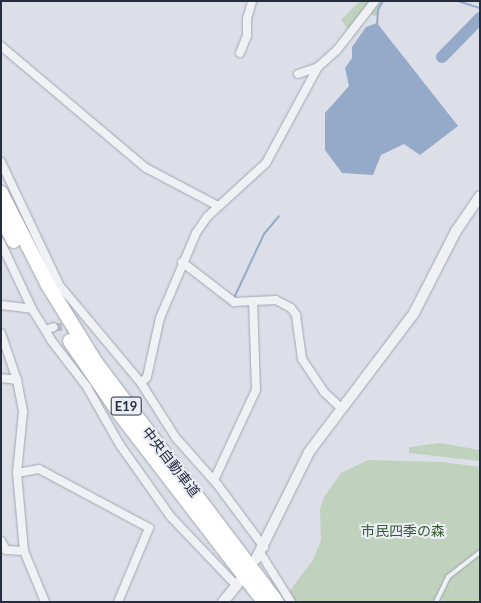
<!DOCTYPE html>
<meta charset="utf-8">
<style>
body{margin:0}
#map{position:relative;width:481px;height:603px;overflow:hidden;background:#dcdfe7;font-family:Lato,"Noto Sans JP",sans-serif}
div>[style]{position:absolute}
.green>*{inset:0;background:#c0d1bd}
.water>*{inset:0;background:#95a9c9}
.stream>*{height:2px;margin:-1px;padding:0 1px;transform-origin:1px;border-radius:1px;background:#95a9c9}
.river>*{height:12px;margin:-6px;padding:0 6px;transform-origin:6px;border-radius:6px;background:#95a9c9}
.minor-tunnel>*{height:8px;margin-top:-4px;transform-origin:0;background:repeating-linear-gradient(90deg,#b7bbc5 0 8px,transparent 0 12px)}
.roads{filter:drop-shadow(0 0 1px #a1a6b1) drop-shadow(0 0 1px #a1a6b1)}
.service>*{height:4px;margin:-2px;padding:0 2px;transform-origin:2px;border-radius:2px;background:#eff1f5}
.minor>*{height:8px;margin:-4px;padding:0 4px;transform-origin:4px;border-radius:4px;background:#eff1f5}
.tertiary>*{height:10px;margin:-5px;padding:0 5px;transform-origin:5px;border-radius:5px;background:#eff1f5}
.motorway>*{height:14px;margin:-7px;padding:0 7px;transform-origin:7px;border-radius:7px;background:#fff}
span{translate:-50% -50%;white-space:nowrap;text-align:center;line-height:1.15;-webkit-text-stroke:4px #eceef5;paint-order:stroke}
.shield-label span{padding:1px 3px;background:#eceef5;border:1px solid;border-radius:3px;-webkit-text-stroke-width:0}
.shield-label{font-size:13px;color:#252c3e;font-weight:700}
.street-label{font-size:14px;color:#252c3e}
.park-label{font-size:14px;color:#355a32}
.frame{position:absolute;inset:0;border:2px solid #252c3e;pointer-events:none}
</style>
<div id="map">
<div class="green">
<i style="clip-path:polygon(360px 1px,382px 1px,376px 16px,368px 14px,348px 29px,341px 20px)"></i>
<i style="clip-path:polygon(440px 443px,480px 450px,480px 461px,409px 453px,409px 447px)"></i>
<i style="clip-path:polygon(368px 460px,442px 462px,480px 467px,480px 602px,294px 602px,288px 593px,313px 560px,321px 540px,320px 509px,324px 497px,341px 473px)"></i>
</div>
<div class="water">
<i style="clip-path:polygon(377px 23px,458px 126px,420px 155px,404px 144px,381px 155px,373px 175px,342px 173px,325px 150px,325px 113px,349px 86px,345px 68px,352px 58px,352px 47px,366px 27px)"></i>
</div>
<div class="stream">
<i style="left:458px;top:1px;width:23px;rotate:18deg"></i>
<i style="left:377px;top:25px;width:15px;rotate:-86deg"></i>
<i style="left:378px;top:10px;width:10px;rotate:-61deg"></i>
<i style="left:234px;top:298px;width:71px;rotate:-64.9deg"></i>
<i style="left:264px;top:234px;width:23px;rotate:-50deg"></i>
</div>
<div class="river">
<i style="left:442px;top:57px;width:54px;rotate:-45.7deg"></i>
</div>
<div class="minor-tunnel">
<i style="left:54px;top:327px;width:21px"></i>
</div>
<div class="roads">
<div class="service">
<i style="left:436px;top:602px;width:28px;rotate:-64deg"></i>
<i style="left:448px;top:577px;width:41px;rotate:-38deg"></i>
</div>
<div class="minor">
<i style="left:1px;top:46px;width:189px;rotate:40.1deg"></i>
<i style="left:146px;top:168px;width:81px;rotate:27.8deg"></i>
<i style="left:240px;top:53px;width:18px;rotate:-68deg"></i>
<i style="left:247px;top:36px;width:17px;rotate:-90deg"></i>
<i style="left:247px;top:19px;width:19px;rotate:-74deg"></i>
<i style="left:298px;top:74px;width:21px;rotate:-19deg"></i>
<i style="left:1px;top:162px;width:137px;rotate:64.6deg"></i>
<i style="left:60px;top:286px;width:126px;rotate:50.1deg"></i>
<i style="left:141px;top:383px;width:65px;rotate:57.5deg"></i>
<i style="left:176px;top:438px;width:62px;rotate:48.3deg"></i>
<i style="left:217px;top:484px;width:79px;rotate:53.3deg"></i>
<i style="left:1px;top:243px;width:73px;rotate:64.8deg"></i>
<i style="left:32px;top:309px;width:36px;rotate:58deg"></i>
<i style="left:51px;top:340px;width:59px;rotate:52.5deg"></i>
<i style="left:87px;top:387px;width:67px;rotate:60.4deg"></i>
<i style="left:120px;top:445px;width:88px;rotate:54.7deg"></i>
<i style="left:171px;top:517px;width:94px;rotate:46.3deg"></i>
<i style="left:182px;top:262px;width:66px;rotate:37.6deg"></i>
<i style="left:234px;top:302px;width:42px;rotate:-2.7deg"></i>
<i style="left:276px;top:300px;width:17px;rotate:28deg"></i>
<i style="left:291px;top:308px;width:9px;rotate:54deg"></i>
<i style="left:296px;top:315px;width:44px;rotate:82.2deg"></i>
<i style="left:302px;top:359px;width:40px;rotate:56deg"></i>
<i style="left:324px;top:392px;width:22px;rotate:43deg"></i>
<i style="left:1px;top:305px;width:31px;rotate:7deg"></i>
<i style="left:45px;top:330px;width:9px;rotate:-18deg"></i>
<i style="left:1px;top:333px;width:50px;rotate:71.2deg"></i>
<i style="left:17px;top:380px;width:33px;rotate:79deg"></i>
<i style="left:23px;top:412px;width:61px;rotate:95.6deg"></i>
<i style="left:17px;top:473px;width:78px;rotate:84.9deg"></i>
<i style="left:24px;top:551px;width:55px;rotate:67.6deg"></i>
<i style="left:1px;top:378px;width:16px;rotate:7deg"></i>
<i style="left:141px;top:383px;width:8px;rotate:-45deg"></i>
<i style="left:147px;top:377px;width:60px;rotate:-77.6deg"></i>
<i style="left:160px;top:318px;width:92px;rotate:-67deg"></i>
<i style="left:196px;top:233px;width:19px;rotate:-55deg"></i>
<i style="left:207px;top:217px;width:80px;rotate:-42.5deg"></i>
<i style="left:266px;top:163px;width:109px;rotate:-61.6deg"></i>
<i style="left:318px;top:67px;width:25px;rotate:-42deg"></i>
<i style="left:337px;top:50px;width:62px;rotate:-52.2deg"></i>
<i style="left:17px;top:473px;width:22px;rotate:-10deg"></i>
<i style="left:39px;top:469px;width:125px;rotate:28.2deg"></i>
<i style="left:149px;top:528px;width:80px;rotate:112.7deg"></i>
<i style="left:214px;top:480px;width:99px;rotate:-65deg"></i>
<i style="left:256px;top:390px;width:89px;rotate:-91.9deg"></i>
<i style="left:1px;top:541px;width:10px;rotate:61deg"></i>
<i style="left:6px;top:550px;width:18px;rotate:3deg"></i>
<i style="left:261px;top:554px;width:57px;rotate:58deg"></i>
</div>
<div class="tertiary">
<i style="left:256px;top:559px;width:119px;rotate:-63.6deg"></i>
<i style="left:309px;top:452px;width:174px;rotate:-52.9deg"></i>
<i style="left:414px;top:313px;width:92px;rotate:-62.9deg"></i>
<i style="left:456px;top:231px;width:42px;rotate:-55.6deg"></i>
<i style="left:223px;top:602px;width:27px;rotate:-51deg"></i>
</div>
<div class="motorway">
<i style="left:1px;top:193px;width:103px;rotate:62.9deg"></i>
<i style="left:48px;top:285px;width:92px;rotate:58.4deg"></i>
<i style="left:96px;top:363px;width:300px;rotate:52.9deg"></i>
<i style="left:1px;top:216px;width:28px;rotate:63deg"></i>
<i style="left:70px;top:341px;width:88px;rotate:55.6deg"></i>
<i style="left:120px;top:414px;width:237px;rotate:52.5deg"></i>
</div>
</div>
<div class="shield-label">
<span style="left:126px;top:406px">E19</span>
</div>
<div class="street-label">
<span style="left:171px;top:462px;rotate:52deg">中央自動車道</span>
</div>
<div class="park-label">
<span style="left:403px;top:531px">市民四季の森</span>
</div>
<div class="frame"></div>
</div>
